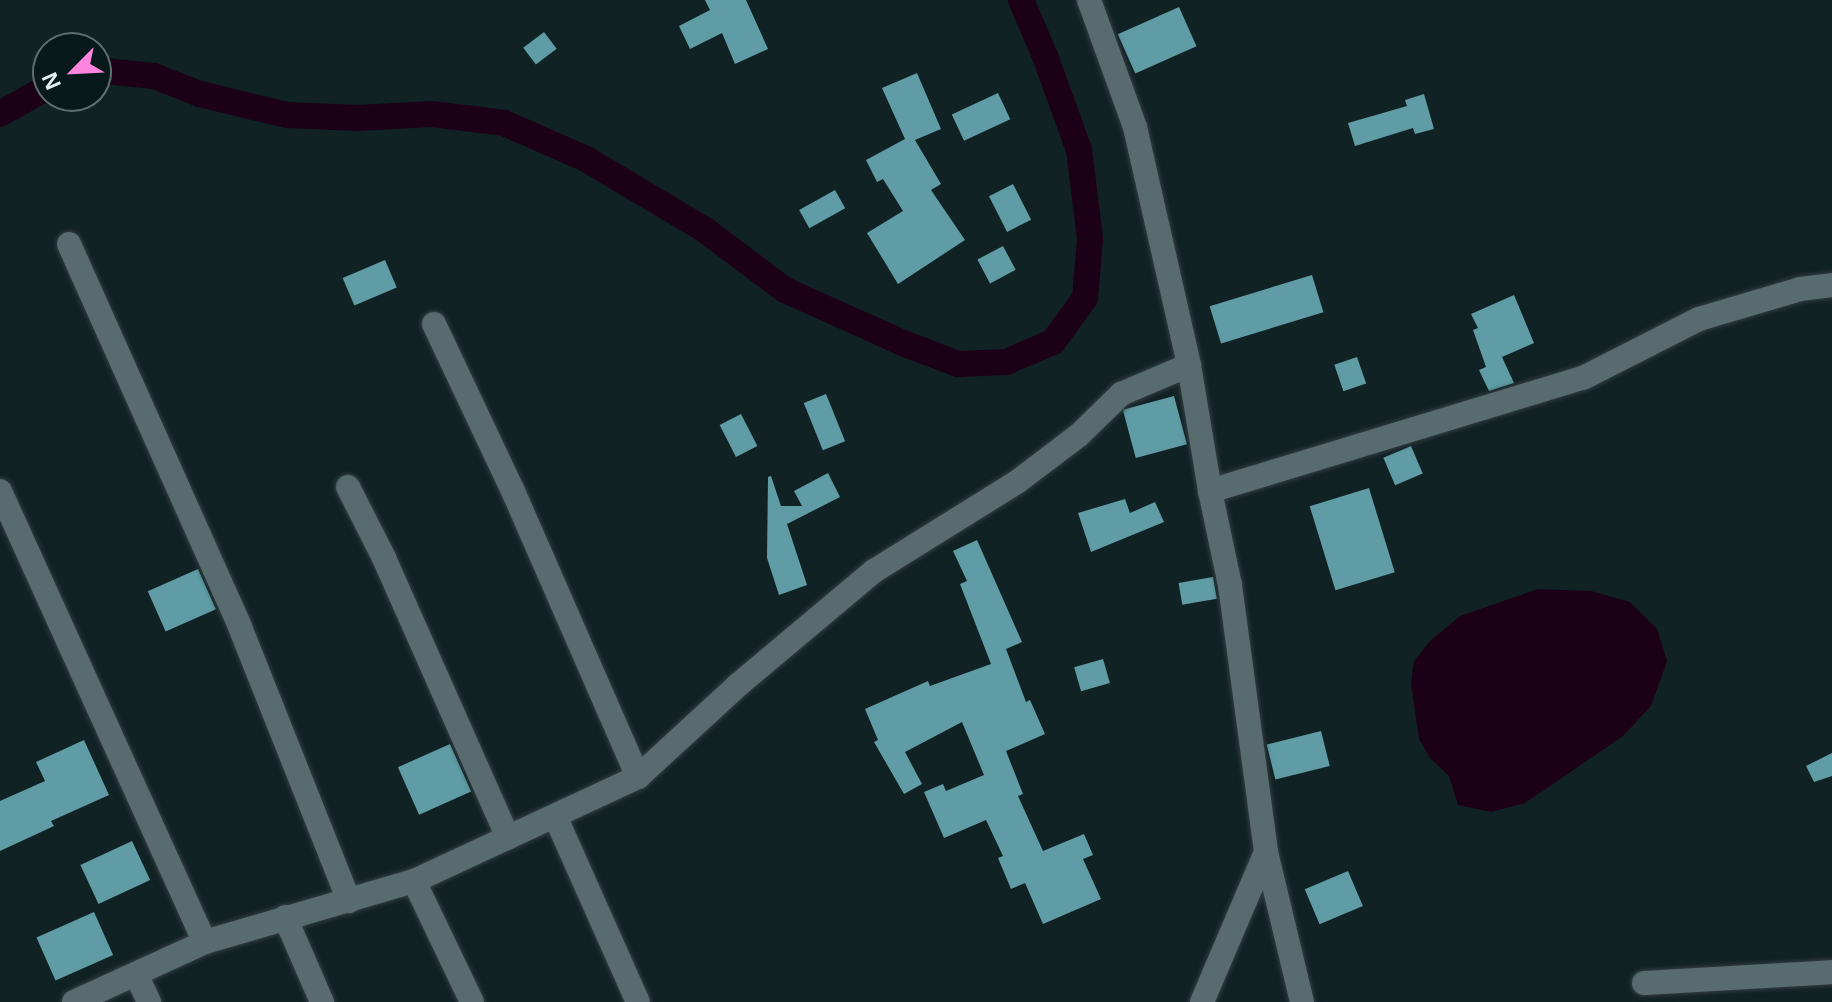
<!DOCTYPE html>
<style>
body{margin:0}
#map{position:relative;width:1832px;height:1002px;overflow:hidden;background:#112225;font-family:Arial,sans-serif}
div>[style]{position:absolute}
.water>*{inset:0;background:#1c0116}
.canal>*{height:26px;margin:-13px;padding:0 13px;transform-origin:13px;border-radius:13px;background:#1c0116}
.building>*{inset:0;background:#5f9ca5;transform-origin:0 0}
.roads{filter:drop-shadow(0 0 2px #323d40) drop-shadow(0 0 2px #323d40)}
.minor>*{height:24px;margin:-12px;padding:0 12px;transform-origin:12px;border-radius:12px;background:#586b6e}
span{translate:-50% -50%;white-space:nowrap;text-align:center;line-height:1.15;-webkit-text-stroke:8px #08191b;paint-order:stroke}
.north{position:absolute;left:32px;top:32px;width:80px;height:80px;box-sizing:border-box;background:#08191b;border:2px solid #606f70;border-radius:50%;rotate:246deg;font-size:22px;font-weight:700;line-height:32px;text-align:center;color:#e4eff0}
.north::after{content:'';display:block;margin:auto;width:28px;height:36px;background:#ff85de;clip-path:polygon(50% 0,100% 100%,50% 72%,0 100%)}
</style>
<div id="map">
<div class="water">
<i style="clip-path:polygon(1538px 589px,1591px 591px,1630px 602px,1657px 629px,1667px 661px,1651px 706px,1623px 736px,1525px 803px,1491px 812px,1458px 805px,1449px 776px,1430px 758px,1419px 739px,1411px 683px,1414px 661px,1430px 641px,1460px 616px)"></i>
</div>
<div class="canal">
<i style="left:96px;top:70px;width:58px;rotate:5.9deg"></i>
<i style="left:154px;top:76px;width:49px;rotate:21.4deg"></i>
<i style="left:200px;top:94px;width:89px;rotate:13.6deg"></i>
<i style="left:287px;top:115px;width:70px;rotate:2.5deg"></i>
<i style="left:357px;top:118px;width:75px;rotate:-3.1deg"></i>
<i style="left:432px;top:114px;width:73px;rotate:7.1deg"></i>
<i style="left:504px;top:123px;width:90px;rotate:23.7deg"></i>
<i style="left:586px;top:159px;width:139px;rotate:30.8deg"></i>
<i style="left:705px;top:230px;width:100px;rotate:36.9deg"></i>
<i style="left:785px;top:290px;width:129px;rotate:24.2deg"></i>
<i style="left:903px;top:343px;width:59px;rotate:20.9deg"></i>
<i style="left:958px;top:364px;width:48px;rotate:-2.4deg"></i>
<i style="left:1006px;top:362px;width:51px;rotate:-23.1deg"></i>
<i style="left:1053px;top:342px;width:54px;rotate:-54deg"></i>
<i style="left:1085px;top:298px;width:59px;rotate:-85.2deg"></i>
<i style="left:1090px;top:239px;width:90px;rotate:-97deg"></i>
<i style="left:1079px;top:150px;width:100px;rotate:-109.9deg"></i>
<i style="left:1045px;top:56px;width:61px;rotate:-113.2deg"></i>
<i style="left:0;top:114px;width:55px;rotate:-29.4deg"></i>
</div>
<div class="building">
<i style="clip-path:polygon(705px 0,746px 0,768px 49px,735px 64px,722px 33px,690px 49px,679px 26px,710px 10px)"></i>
<i style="left:1179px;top:7px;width:43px;height:67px;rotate:66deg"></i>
<i style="left:544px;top:32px;width:21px;height:26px;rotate:53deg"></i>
<i style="clip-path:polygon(917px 73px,941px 129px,915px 140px,941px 184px,931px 190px,965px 240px,898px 284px,867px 233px,903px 211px,883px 179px,877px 182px,866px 160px,905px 139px,882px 88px)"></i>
<i style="left:998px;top:93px;width:29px;height:51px;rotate:65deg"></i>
<i style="clip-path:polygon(1424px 94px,1434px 129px,1415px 134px,1413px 128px,1355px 146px,1348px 123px,1407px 106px,1405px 100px)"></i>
<i style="left:1013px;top:184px;width:40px;height:27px;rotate:63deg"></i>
<i style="left:835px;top:190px;width:21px;height:41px;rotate:61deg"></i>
<i style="left:1003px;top:246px;width:27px;height:29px;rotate:62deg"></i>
<i style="left:385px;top:260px;width:30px;height:46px;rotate:67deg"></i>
<i style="left:1312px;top:275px;width:39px;height:107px;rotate:73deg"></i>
<i style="clip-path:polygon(1514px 295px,1534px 343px,1502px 357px,1514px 383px,1489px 391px,1479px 370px,1486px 367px,1473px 330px,1478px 328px,1471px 314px)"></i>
<i style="left:1357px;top:357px;width:28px;height:24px;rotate:71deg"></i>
<i style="left:826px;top:394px;width:51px;height:24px;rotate:68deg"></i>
<i style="left:1174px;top:396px;width:50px;height:53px;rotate:75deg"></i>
<i style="left:741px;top:414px;width:36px;height:24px;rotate:63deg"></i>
<i style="left:1411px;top:446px;width:30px;height:30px;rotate:67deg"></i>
<i style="clip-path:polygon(828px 473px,840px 497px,787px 524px,807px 585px,779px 595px,767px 558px,768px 477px,771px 476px,781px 506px,802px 506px,794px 491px)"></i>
<i style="left:1369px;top:488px;width:88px;height:62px;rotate:73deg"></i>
<i style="clip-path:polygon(1125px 499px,1130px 513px,1155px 502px,1164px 522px,1091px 552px,1078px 513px)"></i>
<i style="clip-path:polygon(977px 540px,1022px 642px,1006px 649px,1026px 702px,1030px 700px,1045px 734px,1006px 751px,1023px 794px,1018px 796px,1043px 851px,1084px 834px,1093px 855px,1083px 859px,1101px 899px,1043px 924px,1025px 883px,1011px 889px,998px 858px,1003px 856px,986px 820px,944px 838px,924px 792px,943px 784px,946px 791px,984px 775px,962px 722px,905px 752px,922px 784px,904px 794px,874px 742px,878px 740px,865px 709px,928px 681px,930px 686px,991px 664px,960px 584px,967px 581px,953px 551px)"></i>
<i style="left:198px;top:569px;width:44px;height:55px;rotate:66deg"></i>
<i style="left:1213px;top:577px;width:22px;height:35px;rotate:80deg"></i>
<i style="left:1103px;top:659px;width:25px;height:30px;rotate:74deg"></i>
<i style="left:1321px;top:731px;width:36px;height:56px;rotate:76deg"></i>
<i style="clip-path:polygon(84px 740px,109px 795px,51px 821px,54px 826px,0 851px,0 801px,45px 781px,36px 762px)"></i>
<i style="left:450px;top:744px;width:52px;height:57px;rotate:66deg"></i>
<i style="clip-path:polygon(1832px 753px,1832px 776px,1814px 782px,1806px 766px)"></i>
<i style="left:132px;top:841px;width:43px;height:57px;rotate:65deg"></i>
<i style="left:1348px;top:871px;width:38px;height:47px;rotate:67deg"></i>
<i style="left:94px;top:912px;width:47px;height:63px;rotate:66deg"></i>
</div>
<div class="roads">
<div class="minor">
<i style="left:1089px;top:0;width:135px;rotate:70.1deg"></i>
<i style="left:1135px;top:127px;width:244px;rotate:77.2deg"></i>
<i style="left:1189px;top:365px;width:128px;rotate:80.5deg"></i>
<i style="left:1210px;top:491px;width:96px;rotate:78deg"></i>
<i style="left:1230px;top:585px;width:269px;rotate:82.3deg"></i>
<i style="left:1266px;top:852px;width:154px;rotate:76.5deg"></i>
<i style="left:69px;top:244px;width:419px;rotate:65.9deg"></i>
<i style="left:240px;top:627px;width:295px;rotate:68.3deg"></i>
<i style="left:434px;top:324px;width:185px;rotate:64.7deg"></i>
<i style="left:513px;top:491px;width:312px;rotate:66.4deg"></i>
<i style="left:348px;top:487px;width:80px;rotate:63.1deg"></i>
<i style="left:384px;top:558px;width:306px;rotate:66.1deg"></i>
<i style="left:0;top:491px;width:495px;rotate:65.6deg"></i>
<i style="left:1210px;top:491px;width:390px;rotate:-16.9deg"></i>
<i style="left:1583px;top:378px;width:130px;rotate:-27deg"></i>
<i style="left:1699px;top:319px;width:105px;rotate:-16.5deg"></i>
<i style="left:1800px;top:289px;width:32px;rotate:-7deg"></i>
<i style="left:556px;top:818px;width:201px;rotate:66deg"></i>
<i style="left:414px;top:881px;width:134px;rotate:64.4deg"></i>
<i style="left:285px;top:917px;width:93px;rotate:66.5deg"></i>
<i style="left:136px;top:974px;width:31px;rotate:65deg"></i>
<i style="left:1644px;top:983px;width:188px;rotate:-3.3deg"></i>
<i style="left:74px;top:1002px;width:144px;rotate:-24.6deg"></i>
<i style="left:205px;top:942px;width:218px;rotate:-16.3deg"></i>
<i style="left:414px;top:881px;width:247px;rotate:-24.9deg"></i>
<i style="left:638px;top:777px;width:136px;rotate:-42.6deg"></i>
<i style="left:738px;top:685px;width:177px;rotate:-40deg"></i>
<i style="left:874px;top:571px;width:168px;rotate:-31.9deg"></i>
<i style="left:1017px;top:482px;width:78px;rotate:-37.2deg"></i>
<i style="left:1079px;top:435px;width:59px;rotate:-44.3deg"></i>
<i style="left:1121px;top:394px;width:74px;rotate:-23.1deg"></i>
<i style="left:1202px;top:1002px;width:163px;rotate:-66.9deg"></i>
</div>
</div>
<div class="north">N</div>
</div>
